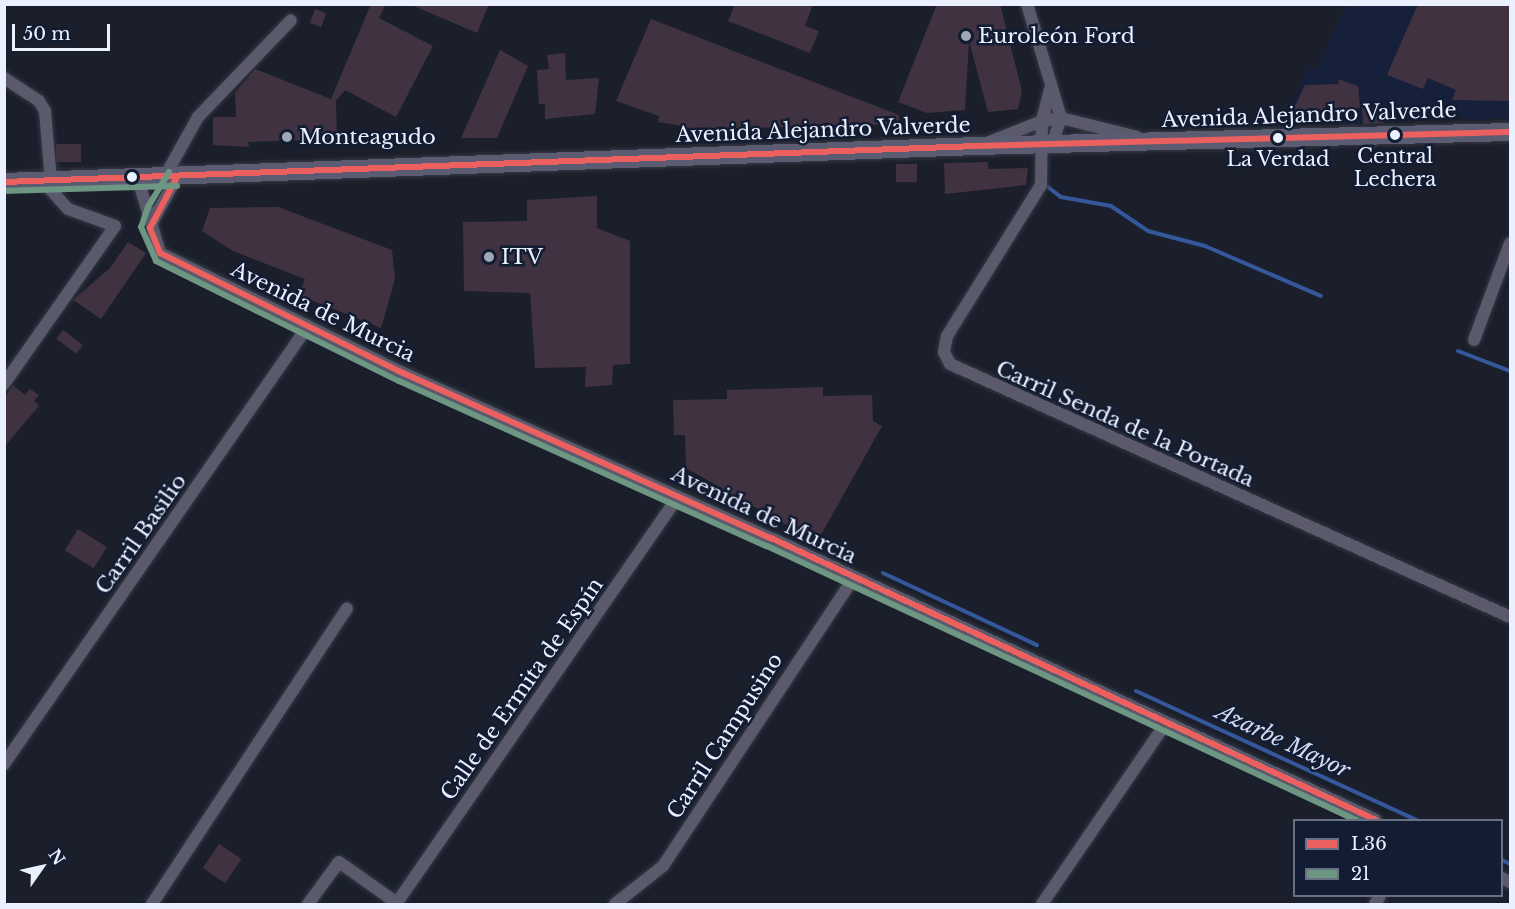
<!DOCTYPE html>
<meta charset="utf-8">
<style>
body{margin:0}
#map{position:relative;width:1515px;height:909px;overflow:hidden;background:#1a1f2b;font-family:"Libre Baskerville",serif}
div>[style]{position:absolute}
.built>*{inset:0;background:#16203b}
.stream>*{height:4px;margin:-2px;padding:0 2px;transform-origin:2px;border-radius:2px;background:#35579c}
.building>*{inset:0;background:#403241;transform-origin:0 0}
.roads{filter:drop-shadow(0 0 2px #353942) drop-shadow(0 0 2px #353942)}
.street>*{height:12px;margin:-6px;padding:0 6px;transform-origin:6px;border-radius:6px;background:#5b5a6c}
.primary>*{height:18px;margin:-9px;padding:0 9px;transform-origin:9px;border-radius:9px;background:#5b5b71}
.bus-1>*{height:6px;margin:-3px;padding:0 3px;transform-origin:3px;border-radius:3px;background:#ec6160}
.bus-2>*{height:6px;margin:-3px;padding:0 3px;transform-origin:3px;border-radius:3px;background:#6e9783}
.dots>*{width:16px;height:16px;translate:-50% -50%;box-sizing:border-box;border:3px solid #121c33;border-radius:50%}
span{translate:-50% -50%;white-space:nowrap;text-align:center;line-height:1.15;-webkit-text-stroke:5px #121c33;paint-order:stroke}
.bus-label{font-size:20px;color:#eaf0fd}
.poi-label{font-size:21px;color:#eaf0fd}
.left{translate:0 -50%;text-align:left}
.street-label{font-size:21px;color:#eaf0fd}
.water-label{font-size:22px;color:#d1dcf1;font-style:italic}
.frame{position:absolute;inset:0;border:6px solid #eaf0fd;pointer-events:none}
.legend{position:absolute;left:1293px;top:819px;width:210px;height:78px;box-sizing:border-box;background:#121c33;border:2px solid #687184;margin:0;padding:8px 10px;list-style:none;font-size:18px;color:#eaf0fd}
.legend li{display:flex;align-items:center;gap:12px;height:30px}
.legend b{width:30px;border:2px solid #687184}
.north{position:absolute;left:12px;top:837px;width:60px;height:60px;-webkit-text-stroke:4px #121c33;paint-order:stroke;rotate:56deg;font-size:16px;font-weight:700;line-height:24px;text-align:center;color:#eaf0fd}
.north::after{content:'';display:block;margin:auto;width:21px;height:27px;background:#eaf0fd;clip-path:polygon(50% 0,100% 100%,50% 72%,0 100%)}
.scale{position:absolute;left:12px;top:24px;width:98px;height:27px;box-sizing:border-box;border:3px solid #eaf0fd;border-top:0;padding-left:8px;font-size:18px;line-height:21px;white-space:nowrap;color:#eaf0fd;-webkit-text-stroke:4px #121c33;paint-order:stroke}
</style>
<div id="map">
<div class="built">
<i style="clip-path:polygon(1346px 5px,1510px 5px,1510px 118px,1472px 120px,1448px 112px,1384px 115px,1384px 123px,1283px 124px,1308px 68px,1317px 70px)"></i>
</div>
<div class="stream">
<i style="left:1048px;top:187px;width:16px;rotate:38deg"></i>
<i style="left:1061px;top:197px;width:51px;rotate:10.2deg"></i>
<i style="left:1111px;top:206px;width:45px;rotate:34deg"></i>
<i style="left:1148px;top:231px;width:59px;rotate:14.7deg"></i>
<i style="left:1205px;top:246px;width:126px;rotate:23.3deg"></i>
<i style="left:1458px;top:351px;width:56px;rotate:21deg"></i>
<i style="left:883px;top:573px;width:170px;rotate:25.1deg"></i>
<i style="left:1136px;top:691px;width:309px;rotate:24.7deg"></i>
<i style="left:1502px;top:860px;width:9px;rotate:27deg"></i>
</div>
<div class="building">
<i style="clip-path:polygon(371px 4px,386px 4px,379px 18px,433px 46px,396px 117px,345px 90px,336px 101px,337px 139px,248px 142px,249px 147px,213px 145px,213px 117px,236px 117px,235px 93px,255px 69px,331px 99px)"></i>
<i style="clip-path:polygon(409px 4px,489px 4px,477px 33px)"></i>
<i style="clip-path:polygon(735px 4px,813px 4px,805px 26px,819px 31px,810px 53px,728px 21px)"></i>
<i style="clip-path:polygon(937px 4px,1000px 4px,1022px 91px,1018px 109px,988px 112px,969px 41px,965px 110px,927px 113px,898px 102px)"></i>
<i style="clip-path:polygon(1418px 4px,1510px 4px,1510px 101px,1452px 100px,1456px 90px,1428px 78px,1423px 89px,1387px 75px)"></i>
<i style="left:315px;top:9px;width:12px;height:15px;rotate:20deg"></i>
<i style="clip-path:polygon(651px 19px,899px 115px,899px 124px,682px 130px,682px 126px,658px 122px,659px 116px,616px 101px)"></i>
<i style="clip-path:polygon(500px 50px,528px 66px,497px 138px,461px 138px)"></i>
<i style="clip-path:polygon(565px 53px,566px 80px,599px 78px,595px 114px,545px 119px,545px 104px,539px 104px,537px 70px,549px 69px,547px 55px)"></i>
<i style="clip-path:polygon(1338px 79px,1358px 86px,1360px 108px,1292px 112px,1305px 85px,1339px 84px)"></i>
<i style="left:1383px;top:107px;width:16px;height:21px;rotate:86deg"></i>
<i style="left:56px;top:144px;width:25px;height:18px"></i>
<i style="clip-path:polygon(988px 162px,988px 169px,1028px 168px,1026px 185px,945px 194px,944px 163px)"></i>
<i style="left:896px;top:164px;width:21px;height:18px"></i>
<i style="clip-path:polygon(597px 196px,597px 228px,630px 241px,630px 364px,613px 365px,612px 385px,585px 387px,586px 367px,535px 368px,530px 293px,464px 291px,463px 222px,527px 221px,527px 200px)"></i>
<i style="clip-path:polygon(278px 207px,392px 250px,395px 279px,381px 328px,299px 295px,305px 279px,233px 251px,202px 231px,210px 208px)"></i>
<i style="clip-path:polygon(128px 242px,146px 253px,101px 319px,73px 300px,110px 268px)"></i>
<i style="left:63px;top:330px;width:25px;height:11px;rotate:37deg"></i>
<i style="clip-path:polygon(13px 385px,25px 395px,30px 389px,39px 395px,34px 401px,39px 406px,4px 447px,4px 398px)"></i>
<i style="clip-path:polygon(823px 387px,823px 396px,872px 395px,873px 421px,882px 426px,817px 542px,686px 468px,685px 435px,674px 435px,673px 400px,727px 399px,727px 390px)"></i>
<i style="left:78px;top:529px;width:34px;height:25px;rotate:32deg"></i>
<i style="left:219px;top:844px;width:27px;height:29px;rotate:34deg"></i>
</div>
<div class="roads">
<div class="street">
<i style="left:1027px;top:4px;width:119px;rotate:73.4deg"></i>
<i style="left:1061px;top:118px;width:78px;rotate:14deg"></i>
<i style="left:4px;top:78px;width:42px;rotate:33.3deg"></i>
<i style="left:39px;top:101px;width:12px;rotate:59deg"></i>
<i style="left:45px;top:111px;width:70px;rotate:85.1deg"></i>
<i style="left:989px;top:142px;width:57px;rotate:-21.6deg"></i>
<i style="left:1042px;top:121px;width:32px;rotate:-76deg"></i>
<i style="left:1052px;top:145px;width:28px;rotate:-72deg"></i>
<i style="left:1061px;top:118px;width:19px;rotate:171deg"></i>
<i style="left:1042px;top:121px;width:64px;rotate:90.9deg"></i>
<i style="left:1041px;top:185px;width:178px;rotate:121.9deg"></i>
<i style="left:947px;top:336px;width:16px;rotate:101deg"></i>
<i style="left:944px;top:352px;width:13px;rotate:63deg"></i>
<i style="left:950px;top:364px;width:614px;rotate:24.31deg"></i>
<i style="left:164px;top:178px;width:70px;rotate:-60.9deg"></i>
<i style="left:198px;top:117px;width:134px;rotate:-46.2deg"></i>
<i style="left:138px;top:179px;width:77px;rotate:73.4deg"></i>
<i style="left:160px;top:253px;width:271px;rotate:26.3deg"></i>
<i style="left:403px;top:373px;width:403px;rotate:24.2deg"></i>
<i style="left:771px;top:538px;width:667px;rotate:24.99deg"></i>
<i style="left:152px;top:222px;width:51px;rotate:-60.9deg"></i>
<i style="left:1474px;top:340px;width:103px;rotate:-69.6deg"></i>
<i style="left:4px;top:384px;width:193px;rotate:-54.9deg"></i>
<i style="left:115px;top:226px;width:50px;rotate:-160.1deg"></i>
<i style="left:68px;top:209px;width:38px;rotate:-132deg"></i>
<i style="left:4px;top:764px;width:533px;rotate:-55.24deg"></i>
<i style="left:1502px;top:878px;width:9px;rotate:27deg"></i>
<i style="left:152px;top:904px;width:354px;rotate:-56.6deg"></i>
<i style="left:308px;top:904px;width:52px;rotate:-53.6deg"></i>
<i style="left:339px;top:862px;width:71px;rotate:35.3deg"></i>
<i style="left:396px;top:904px;width:495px;rotate:-55.3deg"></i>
<i style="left:615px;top:904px;width:61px;rotate:-38.4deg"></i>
<i style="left:663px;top:866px;width:346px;rotate:-56.5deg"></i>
<i style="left:1042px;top:904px;width:219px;rotate:-55.6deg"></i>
<i style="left:1375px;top:904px;width:9px;rotate:-58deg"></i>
</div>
<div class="primary">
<i style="left:4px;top:182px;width:973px;rotate:-2.12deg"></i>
<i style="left:976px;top:146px;width:534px;rotate:-1.5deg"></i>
</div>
</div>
<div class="bus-1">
<i style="left:177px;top:177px;width:58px;rotate:117.9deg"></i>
<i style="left:150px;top:228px;width:27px;rotate:68deg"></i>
<i style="left:160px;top:253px;width:271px;rotate:26.3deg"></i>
<i style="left:403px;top:373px;width:403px;rotate:24.2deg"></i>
<i style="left:771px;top:538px;width:667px;rotate:24.99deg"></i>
<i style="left:4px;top:182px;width:973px;rotate:-2.12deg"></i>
<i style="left:976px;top:146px;width:534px;rotate:-1.5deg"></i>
</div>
<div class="bus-2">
<i style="left:169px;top:172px;width:41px;rotate:121deg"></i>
<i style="left:148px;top:207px;width:21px;rotate:109deg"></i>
<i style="left:141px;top:227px;width:37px;rotate:66deg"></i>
<i style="left:156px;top:261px;width:271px;rotate:26.3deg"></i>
<i style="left:399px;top:381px;width:403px;rotate:24.2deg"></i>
<i style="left:767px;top:546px;width:650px;rotate:24.95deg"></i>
<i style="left:4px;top:191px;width:173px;rotate:-1.7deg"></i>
</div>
<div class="dots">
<i style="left:966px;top:36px;background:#a1a7b4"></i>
<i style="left:1395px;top:135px;background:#eaf0fd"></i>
<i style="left:287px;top:137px;background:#a1a7b4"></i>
<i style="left:1278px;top:138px;background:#eaf0fd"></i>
<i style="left:132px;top:177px;background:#eaf0fd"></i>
<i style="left:489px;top:257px;background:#a1a7b4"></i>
</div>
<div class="bus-label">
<span style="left:1395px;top:168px">Central<br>Lechera</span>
<span style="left:1278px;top:159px">La Verdad</span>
</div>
<div class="poi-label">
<span class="left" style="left:978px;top:36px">Euroleón Ford</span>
<span class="left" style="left:299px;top:137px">Monteagudo</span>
<span class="left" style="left:501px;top:257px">ITV</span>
</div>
<div class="street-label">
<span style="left:1309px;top:115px;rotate:-2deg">Avenida Alejandro Valverde</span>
<span style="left:823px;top:130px;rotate:-2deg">Avenida Alejandro Valverde</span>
<span style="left:323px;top:312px;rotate:26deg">Avenida de Murcia</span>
<span style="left:1125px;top:424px;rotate:24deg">Carril Senda de la Portada</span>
<span style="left:764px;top:515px;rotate:25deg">Avenida de Murcia</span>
<span style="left:141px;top:534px;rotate:-55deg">Carril Basilio</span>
<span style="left:522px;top:689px;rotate:-55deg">Calle de Ermita de Espín</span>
<span style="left:725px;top:736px;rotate:-57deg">Carril Campusino</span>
</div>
<div class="water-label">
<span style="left:1283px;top:741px;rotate:25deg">Azarbe Mayor</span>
</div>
<div class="frame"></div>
<ul class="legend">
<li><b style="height:8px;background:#ec6160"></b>L36</li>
<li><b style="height:8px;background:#6e9783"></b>21</li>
</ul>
<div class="north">N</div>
<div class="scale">50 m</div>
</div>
